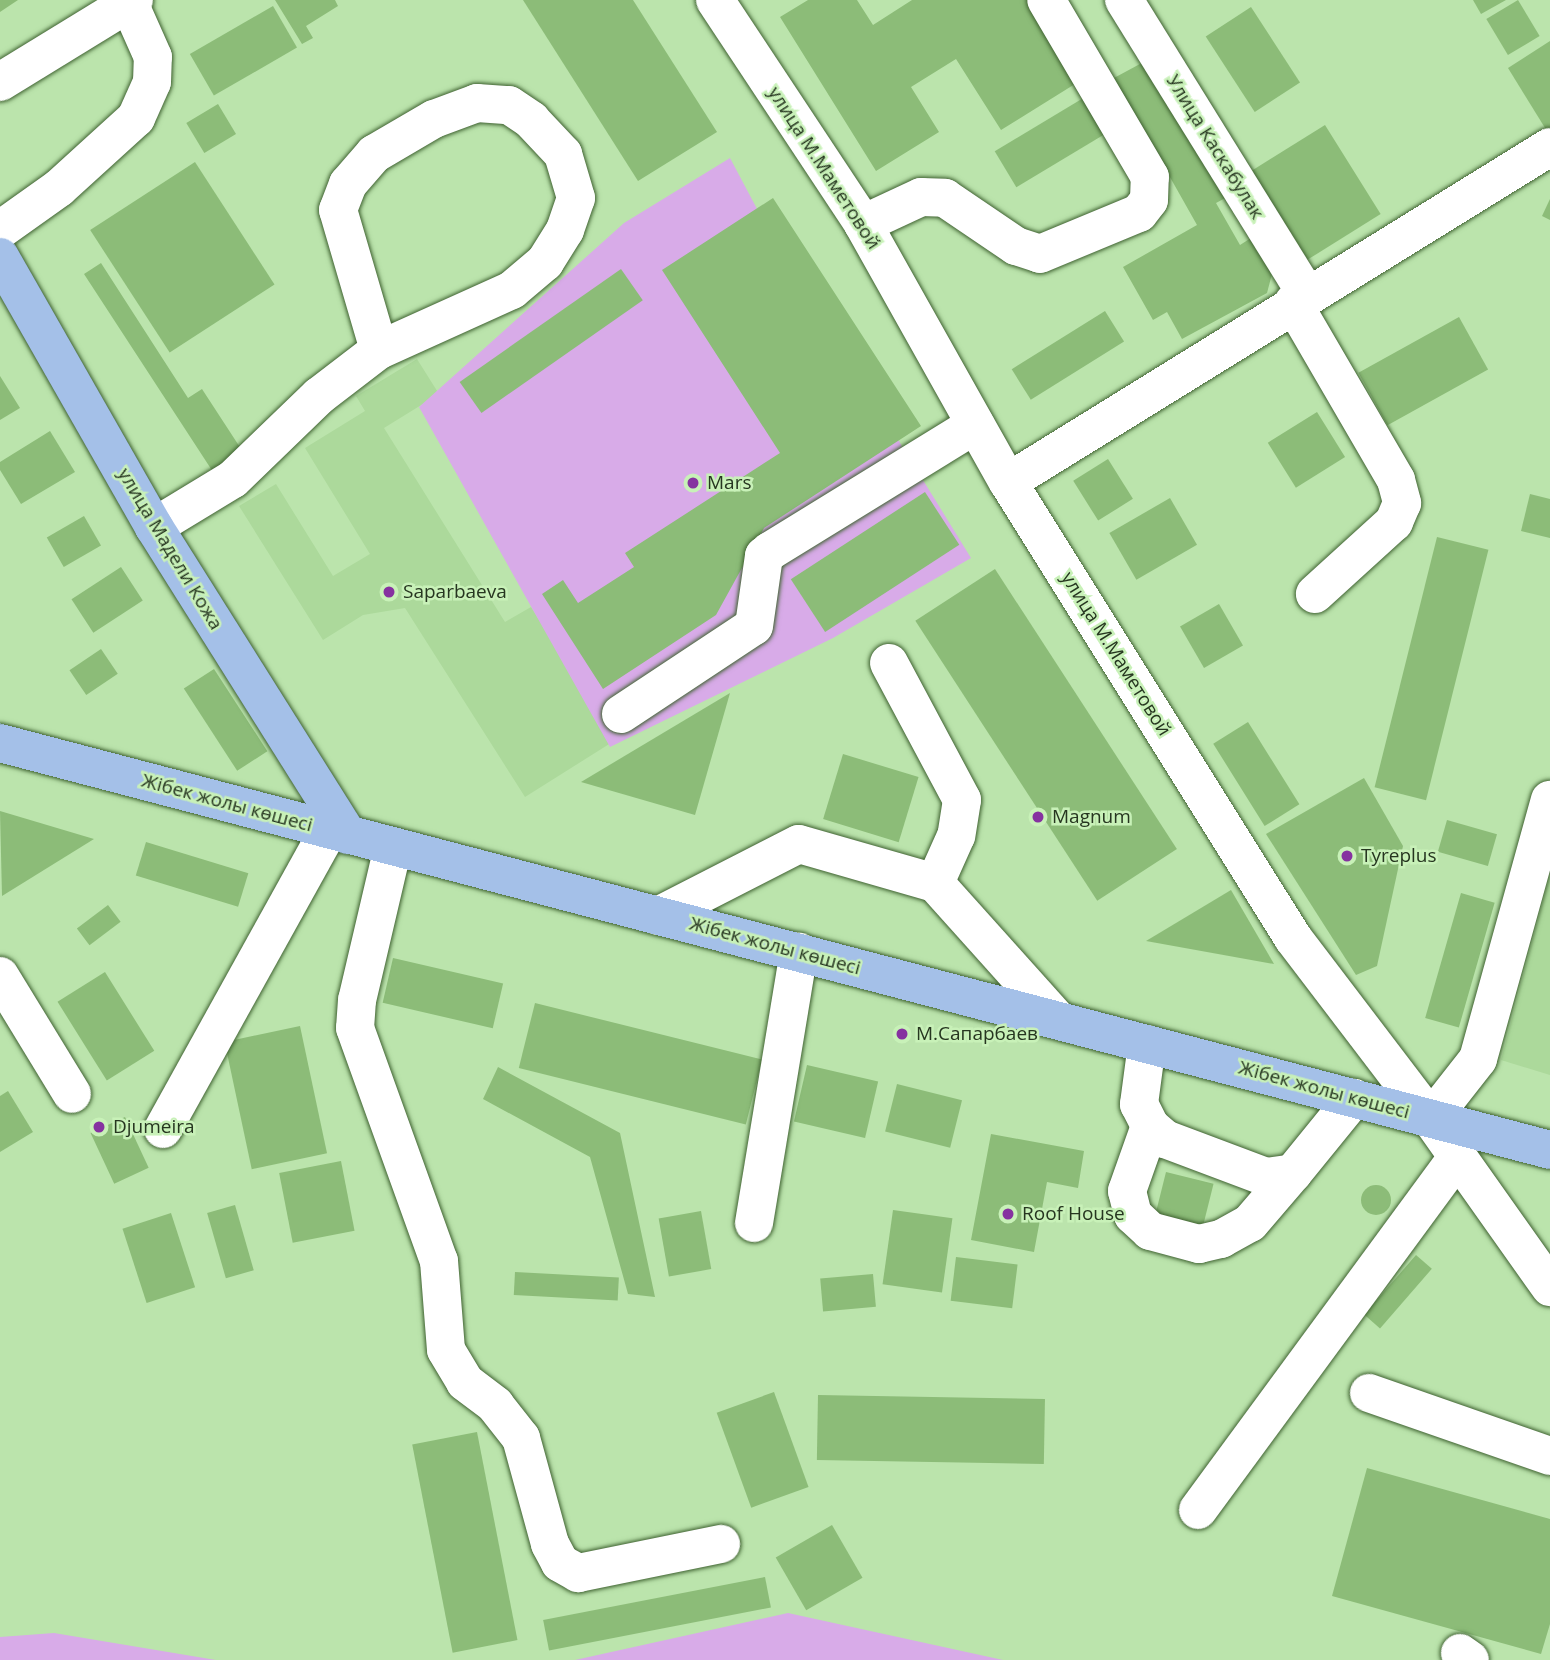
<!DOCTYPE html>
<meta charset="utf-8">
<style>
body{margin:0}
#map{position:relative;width:1550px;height:1660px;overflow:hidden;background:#bbe4ac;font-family:"Open Sans",sans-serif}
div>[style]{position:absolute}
.built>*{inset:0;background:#acd99b}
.green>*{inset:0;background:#d8abe8}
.building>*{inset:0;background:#8cbc78;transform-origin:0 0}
.round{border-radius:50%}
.roads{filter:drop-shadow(0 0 2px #3f6231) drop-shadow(0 0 2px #3f6231)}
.minor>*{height:38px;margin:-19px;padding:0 19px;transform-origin:19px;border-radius:19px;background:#fff}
.major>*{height:38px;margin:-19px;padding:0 19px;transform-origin:19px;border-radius:19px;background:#a4c0e8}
.dots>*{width:19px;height:19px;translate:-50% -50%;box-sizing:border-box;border:4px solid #c8f1b8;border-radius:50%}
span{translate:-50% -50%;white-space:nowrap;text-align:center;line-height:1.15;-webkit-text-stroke:5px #c8f1b8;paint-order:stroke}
.street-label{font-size:19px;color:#263620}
.poi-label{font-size:19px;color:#263620}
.left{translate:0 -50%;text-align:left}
</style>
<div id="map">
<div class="built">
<i style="clip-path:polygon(417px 359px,439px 394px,384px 428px,505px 622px,531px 607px,614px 741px,525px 797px,405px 608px,363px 615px,323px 640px,239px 506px,276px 484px,333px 576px,370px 554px,305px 448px,365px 411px,356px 396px)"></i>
<i style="clip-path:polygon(1550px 875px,1550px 1075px,1501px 1060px)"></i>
</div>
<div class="green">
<i style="clip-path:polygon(730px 158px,764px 222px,971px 558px,833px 638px,610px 747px,419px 407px,624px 223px)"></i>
<i style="clip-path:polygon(788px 1613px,1003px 1660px,575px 1660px)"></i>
<i style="clip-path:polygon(54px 1633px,216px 1660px,0 1660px,0 1637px)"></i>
</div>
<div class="building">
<i style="clip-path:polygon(0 0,18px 0,0 12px)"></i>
<i style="clip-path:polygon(275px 0,335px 0,338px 6px,306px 26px,313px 38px,302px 44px)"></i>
<i style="clip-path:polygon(523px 0,633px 0,717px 132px,638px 181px)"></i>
<i style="clip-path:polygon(808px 0,857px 0,873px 25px,912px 0,1034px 0,1083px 79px,1001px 130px,956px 59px,911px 87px,939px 132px,876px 171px,780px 17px)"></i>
<i style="clip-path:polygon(1473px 0,1506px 0,1481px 14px)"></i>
<i style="left:1518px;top:0;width:42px;height:37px;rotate:59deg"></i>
<i style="left:273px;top:6px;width:48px;height:96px;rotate:60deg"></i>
<i style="left:1251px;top:7px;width:90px;height:54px;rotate:57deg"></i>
<i style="clip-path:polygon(1550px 41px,1550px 136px,1508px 68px)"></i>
<i style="clip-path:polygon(1151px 58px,1229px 196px,1216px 203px,1240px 245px,1251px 238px,1272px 274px,1267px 293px,1182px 339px,1167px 312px,1153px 320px,1123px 267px,1197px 225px,1114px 78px)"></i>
<i style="left:1095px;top:91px;width:42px;height:117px;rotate:59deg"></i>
<i style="left:218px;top:104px;width:35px;height:37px;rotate:59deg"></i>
<i style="left:1325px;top:125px;width:105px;height:86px;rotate:58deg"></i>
<i style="left:195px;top:162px;width:146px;height:125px;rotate:57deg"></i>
<i style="clip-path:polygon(773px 198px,921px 426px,764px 528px,716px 615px,603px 689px,542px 594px,563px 580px,578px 603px,634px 567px,625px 553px,780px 453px,662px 270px)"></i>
<i style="clip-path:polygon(1550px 199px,1550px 220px,1542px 216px)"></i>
<i style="clip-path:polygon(101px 263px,188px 398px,202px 389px,245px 455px,215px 475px,84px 274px)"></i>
<i style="left:621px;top:269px;width:38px;height:197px;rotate:55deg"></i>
<i style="left:1105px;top:311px;width:36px;height:110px;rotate:58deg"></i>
<i style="left:1459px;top:317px;width:60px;height:115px;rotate:61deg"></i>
<i style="clip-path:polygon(0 376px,20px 408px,0 420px)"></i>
<i style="left:1317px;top:412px;width:53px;height:58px;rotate:58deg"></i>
<i style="clip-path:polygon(50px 431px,75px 472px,21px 504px,0 470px,0 462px)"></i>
<i style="left:1108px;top:459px;width:47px;height:41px;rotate:58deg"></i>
<i style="left:925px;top:492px;width:63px;height:160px;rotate:57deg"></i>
<i style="clip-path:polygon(1530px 494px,1550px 499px,1550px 538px,1521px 531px)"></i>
<i style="left:1170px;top:498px;width:54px;height:70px;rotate:60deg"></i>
<i style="left:84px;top:516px;width:34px;height:43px;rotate:60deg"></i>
<i style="left:1437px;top:537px;width:53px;height:258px;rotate:14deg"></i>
<i style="left:121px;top:567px;width:40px;height:59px;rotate:57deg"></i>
<i style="left:995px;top:569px;width:334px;height:95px;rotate:57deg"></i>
<i style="left:1219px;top:604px;width:48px;height:45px;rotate:60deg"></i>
<i style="left:101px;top:649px;width:30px;height:38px;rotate:56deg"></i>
<i style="left:214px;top:669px;width:98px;height:36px;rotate:57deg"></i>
<i style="clip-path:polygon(730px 693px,695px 815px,581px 782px)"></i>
<i style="left:1248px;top:722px;width:97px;height:41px;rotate:58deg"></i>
<i style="left:843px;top:754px;width:79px;height:68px;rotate:17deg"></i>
<i style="clip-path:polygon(1364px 778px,1403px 846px,1377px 966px,1356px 975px,1266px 834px)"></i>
<i style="clip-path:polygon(0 811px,94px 839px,2px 896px)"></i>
<i style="left:1447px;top:820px;width:52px;height:33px;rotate:16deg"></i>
<i style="left:146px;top:842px;width:107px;height:35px;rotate:17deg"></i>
<i style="clip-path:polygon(1231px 890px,1274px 964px,1146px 941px)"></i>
<i style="left:1461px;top:893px;width:35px;height:130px;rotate:16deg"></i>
<i style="left:108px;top:905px;width:21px;height:39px;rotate:53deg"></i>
<i style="left:393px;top:958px;width:113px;height:46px;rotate:13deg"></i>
<i style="left:105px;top:972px;width:93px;height:56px;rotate:58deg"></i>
<i style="left:535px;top:1003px;width:234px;height:67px;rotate:14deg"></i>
<i style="left:300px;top:1026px;width:130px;height:77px;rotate:78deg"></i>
<i style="left:807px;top:1065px;width:73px;height:58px;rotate:13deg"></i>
<i style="clip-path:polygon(498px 1067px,620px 1133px,655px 1297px,628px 1294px,590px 1157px,483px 1099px)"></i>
<i style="left:897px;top:1084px;width:67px;height:49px;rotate:14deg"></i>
<i style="clip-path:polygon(8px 1091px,33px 1132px,0 1152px,0 1096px)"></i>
<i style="left:125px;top:1117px;width:56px;height:38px;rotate:65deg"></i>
<i style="clip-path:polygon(991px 1134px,1084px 1151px,1078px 1188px,1047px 1182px,1034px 1252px,971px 1240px)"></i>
<i style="left:341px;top:1161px;width:71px;height:63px;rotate:79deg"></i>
<i style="left:1166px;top:1172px;width:49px;height:44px;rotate:14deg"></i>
<i class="round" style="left:1361px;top:1185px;width:30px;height:30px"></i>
<i style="left:235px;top:1205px;width:68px;height:29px;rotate:74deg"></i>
<i style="left:893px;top:1210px;width:60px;height:75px;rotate:8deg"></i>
<i style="left:701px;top:1211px;width:59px;height:43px;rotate:80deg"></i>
<i style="left:171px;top:1213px;width:78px;height:51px;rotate:72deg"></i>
<i style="left:1416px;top:1255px;width:21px;height:79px;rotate:41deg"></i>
<i style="left:956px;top:1257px;width:62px;height:44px;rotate:7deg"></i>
<i style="left:515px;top:1272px;width:104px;height:23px;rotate:3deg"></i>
<i style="left:873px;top:1274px;width:33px;height:53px;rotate:85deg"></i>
<i style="left:774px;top:1392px;width:101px;height:61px;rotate:70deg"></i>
<i style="left:818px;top:1395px;width:227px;height:65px;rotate:1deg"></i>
<i style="left:477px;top:1432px;width:212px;height:66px;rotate:79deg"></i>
<i style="clip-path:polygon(1367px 1468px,1550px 1519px,1550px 1624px,1541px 1654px,1332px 1596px)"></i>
<i style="left:832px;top:1525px;width:61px;height:65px;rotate:60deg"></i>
<i style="left:765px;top:1577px;width:31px;height:226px;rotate:79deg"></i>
</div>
<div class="roads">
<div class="minor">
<i style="left:715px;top:0;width:268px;rotate:56.5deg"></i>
<i style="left:863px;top:224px;width:296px;rotate:60.7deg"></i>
<i style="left:1008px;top:482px;width:538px;rotate:57.99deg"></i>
<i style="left:1293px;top:938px;width:228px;rotate:52.7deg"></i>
<i style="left:1431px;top:1119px;width:206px;rotate:54.7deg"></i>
<i style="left:1124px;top:0;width:346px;rotate:58.2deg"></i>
<i style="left:0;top:82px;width:157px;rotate:-31.5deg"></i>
<i style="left:863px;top:224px;width:64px;rotate:-25deg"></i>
<i style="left:921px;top:197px;width:24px;rotate:2deg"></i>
<i style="left:945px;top:198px;width:86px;rotate:34.1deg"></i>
<i style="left:1016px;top:246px;width:25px;rotate:18deg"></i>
<i style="left:1040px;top:254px;width:107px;rotate:-22.5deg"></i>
<i style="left:1139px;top:213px;width:16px;rotate:-52deg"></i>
<i style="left:1149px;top:200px;width:23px;rotate:-88deg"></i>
<i style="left:1150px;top:177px;width:205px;rotate:-120.4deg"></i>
<i style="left:0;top:230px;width:72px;rotate:-35.4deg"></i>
<i style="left:59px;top:188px;width:104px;rotate:-42.3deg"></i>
<i style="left:136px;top:118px;width:39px;rotate:-66deg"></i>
<i style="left:152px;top:82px;width:25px;rotate:-88deg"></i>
<i style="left:153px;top:57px;width:59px;rotate:-114deg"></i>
<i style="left:1293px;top:303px;width:205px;rotate:59.8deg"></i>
<i style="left:1396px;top:480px;width:24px;rotate:75deg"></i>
<i style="left:1402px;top:503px;width:21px;rotate:113deg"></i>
<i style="left:1394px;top:522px;width:107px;rotate:137.7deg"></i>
<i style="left:1008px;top:482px;width:637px;rotate:-31.72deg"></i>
<i style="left:154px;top:527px;width:92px;rotate:-31.3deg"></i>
<i style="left:233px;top:479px;width:120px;rotate:-44deg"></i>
<i style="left:319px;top:396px;width:76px;rotate:-37.5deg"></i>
<i style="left:379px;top:350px;width:146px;rotate:-106.3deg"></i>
<i style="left:338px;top:210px;width:28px;rotate:-69deg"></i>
<i style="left:348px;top:184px;width:40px;rotate:-49deg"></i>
<i style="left:374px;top:154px;width:69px;rotate:-30.3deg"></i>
<i style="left:434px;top:119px;width:46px;rotate:-20.4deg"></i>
<i style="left:477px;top:103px;width:32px;rotate:4deg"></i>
<i style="left:509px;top:105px;width:27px;rotate:34deg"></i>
<i style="left:531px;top:120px;width:47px;rotate:46.7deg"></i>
<i style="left:563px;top:154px;width:46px;rotate:73.5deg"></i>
<i style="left:576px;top:198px;width:34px;rotate:109deg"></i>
<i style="left:565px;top:230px;width:38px;rotate:122deg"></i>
<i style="left:545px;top:262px;width:43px;rotate:139.7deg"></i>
<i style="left:512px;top:290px;width:146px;rotate:155.7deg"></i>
<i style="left:889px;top:663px;width:155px;rotate:61.9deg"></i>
<i style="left:962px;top:800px;width:36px;rotate:99deg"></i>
<i style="left:956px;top:836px;width:51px;rotate:114.1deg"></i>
<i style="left:621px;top:714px;width:159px;rotate:-33.5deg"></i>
<i style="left:754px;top:626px;width:71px;rotate:-81.9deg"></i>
<i style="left:764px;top:556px;width:8px;rotate:-40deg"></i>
<i style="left:770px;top:551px;width:241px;rotate:-31.6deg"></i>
<i style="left:393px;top:847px;width:157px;rotate:103.2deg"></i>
<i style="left:357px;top:1000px;width:28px;rotate:94deg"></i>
<i style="left:355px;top:1028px;width:248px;rotate:70.2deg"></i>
<i style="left:439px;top:1261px;width:89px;rotate:85.5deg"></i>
<i style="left:446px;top:1350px;width:37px;rotate:59deg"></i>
<i style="left:465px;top:1382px;width:38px;rotate:37deg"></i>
<i style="left:495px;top:1405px;width:42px;rotate:51.8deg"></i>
<i style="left:521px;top:1438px;width:110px;rotate:74.7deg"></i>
<i style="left:550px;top:1544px;width:21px;rotate:62deg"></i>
<i style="left:560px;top:1563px;width:21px;rotate:29deg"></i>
<i style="left:578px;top:1573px;width:146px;rotate:-11.5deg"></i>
<i style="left:658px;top:916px;width:158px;rotate:-27.1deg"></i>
<i style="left:799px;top:844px;width:141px;rotate:16deg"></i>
<i style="left:935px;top:883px;width:184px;rotate:48.1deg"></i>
<i style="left:0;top:976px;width:138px;rotate:58.6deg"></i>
<i style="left:1147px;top:1044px;width:61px;rotate:97.6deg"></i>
<i style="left:1139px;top:1104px;width:25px;rotate:63deg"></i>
<i style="left:1150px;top:1126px;width:20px;rotate:41deg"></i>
<i style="left:1165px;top:1139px;width:108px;rotate:20.6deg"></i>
<i style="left:1266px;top:1177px;width:27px;rotate:-8deg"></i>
<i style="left:1293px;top:1173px;width:97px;rotate:-50.9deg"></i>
<i style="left:1431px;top:1119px;width:76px;rotate:-51.9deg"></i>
<i style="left:1478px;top:1059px;width:269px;rotate:-74.5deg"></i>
<i style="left:1150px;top:1126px;width:69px;rotate:109.5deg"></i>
<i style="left:1127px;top:1191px;width:25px;rotate:76deg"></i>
<i style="left:1133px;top:1215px;width:23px;rotate:43deg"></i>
<i style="left:1150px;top:1231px;width:51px;rotate:14.9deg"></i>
<i style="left:1199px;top:1244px;width:23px;rotate:-13deg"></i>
<i style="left:1221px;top:1239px;width:33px;rotate:-29deg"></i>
<i style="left:1250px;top:1223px;width:66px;rotate:-49.3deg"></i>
<i style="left:163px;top:1129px;width:342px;rotate:-61deg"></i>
<i style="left:754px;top:1223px;width:275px;rotate:-80.6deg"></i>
<i style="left:1369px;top:1393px;width:192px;rotate:19.2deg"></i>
<i style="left:1198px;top:1510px;width:439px;rotate:-53.7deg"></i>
<i style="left:1460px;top:1653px;width:12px;rotate:35deg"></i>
</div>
<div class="major">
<i style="left:0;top:257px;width:311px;rotate:60.3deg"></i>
<i style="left:154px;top:527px;width:364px;rotate:57.8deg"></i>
<i style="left:0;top:743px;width:1603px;rotate:14.71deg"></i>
</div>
</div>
<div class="dots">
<i style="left:693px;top:483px;background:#8632a0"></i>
<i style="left:389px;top:592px;background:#8632a0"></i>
<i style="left:1038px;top:817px;background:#8632a0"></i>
<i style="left:1347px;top:856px;background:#8632a0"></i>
<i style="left:902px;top:1034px;background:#8632a0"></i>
<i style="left:99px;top:1127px;background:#8632a0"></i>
<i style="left:1008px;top:1214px;background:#8632a0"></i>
</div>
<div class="street-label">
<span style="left:1215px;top:147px;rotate:58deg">Улица Каскабулак</span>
<span style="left:824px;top:168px;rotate:57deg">улица М.Маметовой</span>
<span style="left:170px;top:549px;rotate:59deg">улица Мадели Кожа</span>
<span style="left:1116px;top:654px;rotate:58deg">улица М.Маметовой</span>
<span style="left:227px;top:803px;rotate:15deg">Жібек жолы көшесі</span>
<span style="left:775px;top:946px;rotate:15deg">Жібек жолы көшесі</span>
<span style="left:1324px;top:1090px;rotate:15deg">Жібек жолы көшесі</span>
</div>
<div class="poi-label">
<span class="left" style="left:707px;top:483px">Mars</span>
<span class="left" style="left:403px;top:592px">Saparbaeva</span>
<span class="left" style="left:1052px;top:817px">Magnum</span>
<span class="left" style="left:1361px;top:856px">Tyreplus</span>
<span class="left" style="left:916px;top:1034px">М.Сапарбаев</span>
<span class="left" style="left:113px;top:1127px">Djumeira</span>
<span class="left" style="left:1022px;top:1214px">Roof House</span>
</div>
</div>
